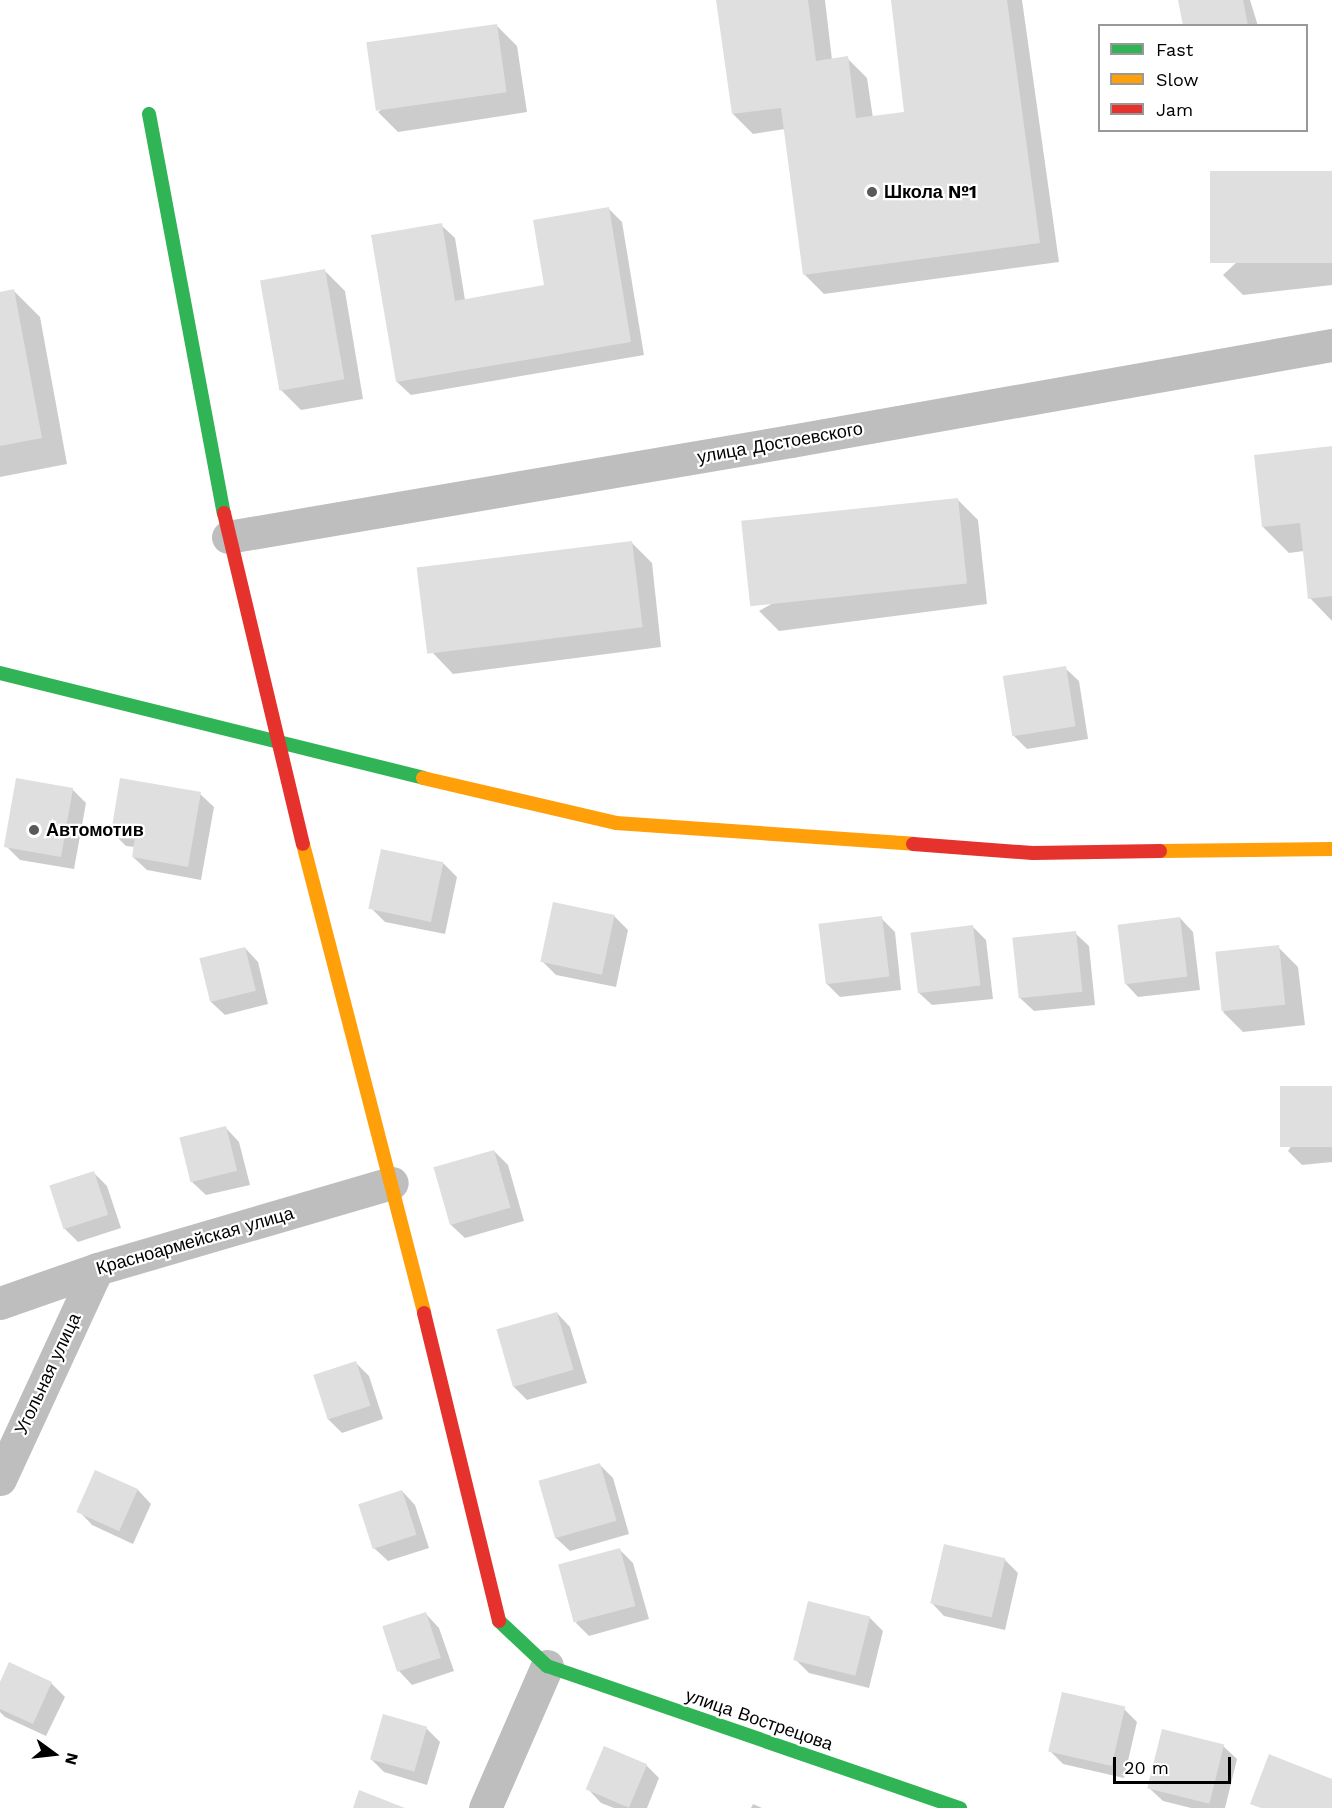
<!DOCTYPE html>
<meta charset="utf-8">
<style>
body{margin:0}
#map{position:relative;width:1332px;height:1808px;overflow:hidden;background:#fff;font-family:"Work Sans",sans-serif}
div>[style]{position:absolute}
.shadow>*{inset:0;background:#0003}
.building>*{inset:0;background:#dfdfdf;transform-origin:0 0}
.street>*{height:33px;margin:-16.5px;padding:0 16.5px;transform-origin:16.5px;border-radius:16.5px;background:#bebebe}
.fast>*{height:14px;margin:-7px;padding:0 7px;transform-origin:7px;border-radius:7px;background:#30b455}
.slow>*{height:14px;margin:-7px;padding:0 7px;transform-origin:7px;border-radius:7px;background:#ff9f0a}
.jam>*{height:14px;margin:-7px;padding:0 7px;transform-origin:7px;border-radius:7px;background:#e5322d}
.dots>*{width:16px;height:16px;translate:-50% -50%;box-sizing:border-box;border:3px solid #fff;border-radius:50%}
span{translate:-50% -50%;white-space:nowrap;text-align:center;line-height:1.15;-webkit-text-stroke:4.5px #fff;paint-order:stroke}
.poi-label{font-size:18px;color:#000;font-weight:700}
.left{translate:0 -50%;text-align:left}
.street-label{font-size:18px;color:#000}
.legend{position:absolute;left:1098px;top:24px;width:210px;height:108px;box-sizing:border-box;background:#fff;border:2px solid #999;margin:0;padding:8px 10px;list-style:none;font-size:18px;color:#000}
.legend li{display:flex;align-items:center;gap:12px;height:30px}
.legend b{width:30px;border:2px solid #999}
.north{position:absolute;left:24px;top:1724px;width:60px;height:60px;-webkit-text-stroke:4px #fff;paint-order:stroke;rotate:105deg;font-size:16px;font-weight:700;line-height:24px;text-align:center;color:#000}
.north::after{content:'';display:block;margin:auto;width:21px;height:27px;background:#000;clip-path:polygon(50% 0,100% 100%,50% 72%,0 100%)}
.scale{position:absolute;left:1113px;top:1757px;width:118px;height:27px;box-sizing:border-box;border:3px solid #000;border-top:0;padding-left:8px;font-size:18px;line-height:21px;white-space:nowrap;color:#000;-webkit-text-stroke:4px #fff;paint-order:stroke}
</style>
<div id="map">
<div class="shadow">
<i style="clip-path:polygon(718px 0,825px 0,832px 60px,847px 58px,867px 78px,873px 118px,906px 113px,892px 0,1022px 0,1059px 262px,824px 294px,804px 274px,785px 129px,753px 134px,733px 114px)"></i>
<i style="clip-path:polygon(1187px 0,1250px 0,1258px 26px,1184px 26px)"></i>
<i style="clip-path:polygon(497px 26px,517px 46px,527px 112px,398px 132px,378px 112px)"></i>
<i style="clip-path:polygon(1332px 173px,1332px 285px,1243px 295px,1223px 275px)"></i>
<i style="clip-path:polygon(609px 209px,622px 222px,644px 355px,411px 395px,397px 382px,441px 225px,455px 238px,465px 300px,546px 287px)"></i>
<i style="clip-path:polygon(325px 271px,345px 291px,363px 399px,301px 410px,281px 390px)"></i>
<i style="clip-path:polygon(14px 291px,40px 317px,67px 464px,0 477px,0 294px)"></i>
<i style="clip-path:polygon(1332px 448px,1332px 621px,1310px 598px,1304px 551px,1289px 553px,1263px 527px)"></i>
<i style="clip-path:polygon(958px 500px,978px 520px,987px 604px,779px 631px,759px 611px)"></i>
<i style="clip-path:polygon(632px 543px,652px 563px,661px 647px,453px 674px,433px 653px)"></i>
<i style="clip-path:polygon(1065px 668px,1079px 681px,1088px 739px,1027px 749px,1013px 735px)"></i>
<i style="clip-path:polygon(72px 789px,86px 803px,74px 869px,20px 860px,6px 846px)"></i>
<i style="clip-path:polygon(200px 794px,214px 807px,201px 880px,147px 870px,133px 857px,135px 847px,126px 846px,112px 832px)"></i>
<i style="clip-path:polygon(382px 851px,444px 864px,457px 877px,445px 934px,385px 922px,371px 908px)"></i>
<i style="clip-path:polygon(614px 916px,628px 930px,616px 987px,556px 975px,542px 961px)"></i>
<i style="clip-path:polygon(881px 918px,895px 932px,901px 990px,840px 997px,826px 983px)"></i>
<i style="clip-path:polygon(1180px 918px,1193px 932px,1200px 990px,1138px 997px,1125px 983px)"></i>
<i style="clip-path:polygon(973px 927px,986px 940px,993px 999px,932px 1005px,918px 992px)"></i>
<i style="clip-path:polygon(1075px 933px,1089px 946px,1095px 1005px,1034px 1011px,1020px 998px)"></i>
<i style="clip-path:polygon(1278px 947px,1298px 967px,1305px 1025px,1243px 1032px,1223px 1012px)"></i>
<i style="clip-path:polygon(245px 948px,258px 962px,268px 1004px,225px 1015px,211px 1002px)"></i>
<i style="clip-path:polygon(1332px 1087px,1332px 1162px,1302px 1165px,1288px 1151px)"></i>
<i style="clip-path:polygon(226px 1128px,239px 1142px,250px 1185px,206px 1195px,192px 1182px)"></i>
<i style="clip-path:polygon(494px 1151px,508px 1165px,524px 1221px,465px 1238px,451px 1225px)"></i>
<i style="clip-path:polygon(94px 1173px,107px 1186px,121px 1228px,78px 1242px,64px 1228px)"></i>
<i style="clip-path:polygon(557px 1313px,570px 1327px,587px 1383px,527px 1400px,514px 1387px,498px 1330px)"></i>
<i style="clip-path:polygon(356px 1363px,369px 1376px,383px 1419px,342px 1433px,328px 1419px)"></i>
<i style="clip-path:polygon(599px 1464px,613px 1478px,629px 1534px,570px 1551px,556px 1538px)"></i>
<i style="clip-path:polygon(96px 1472px,138px 1490px,151px 1504px,133px 1544px,92px 1525px,79px 1511px)"></i>
<i style="clip-path:polygon(402px 1491px,415px 1505px,429px 1548px,388px 1561px,374px 1548px)"></i>
<i style="clip-path:polygon(945px 1545px,1005px 1560px,1018px 1573px,1005px 1630px,944px 1616px,931px 1602px)"></i>
<i style="clip-path:polygon(619px 1549px,633px 1563px,649px 1619px,589px 1636px,576px 1623px)"></i>
<i style="clip-path:polygon(426px 1614px,439px 1628px,454px 1671px,412px 1685px,399px 1671px)"></i>
<i style="clip-path:polygon(869px 1617px,883px 1631px,869px 1688px,809px 1673px,795px 1659px)"></i>
<i style="clip-path:polygon(51px 1683px,65px 1697px,46px 1736px,5px 1717px,0 1712px,0 1686px)"></i>
<i style="clip-path:polygon(1124px 1709px,1137px 1722px,1124px 1778px,1063px 1764px,1050px 1751px)"></i>
<i style="clip-path:polygon(426px 1728px,440px 1742px,427px 1785px,384px 1772px,371px 1759px)"></i>
<i style="clip-path:polygon(1223px 1746px,1237px 1759px,1225px 1808px,1191px 1808px,1163px 1801px,1149px 1788px)"></i>
<i style="clip-path:polygon(646px 1765px,659px 1778px,647px 1808px,614px 1808px,601px 1803px,588px 1789px)"></i>
<i style="clip-path:polygon(753px 1804px,762px 1808px,751px 1808px)"></i>
</div>
<div class="building">
<i style="clip-path:polygon(716px 0,808px 0,816px 61px,848px 56px,856px 118px,904px 112px,891px 0,1007px 0,1040px 243px,803px 275px,781px 108px,732px 114px)"></i>
<i style="clip-path:polygon(1178px 0,1243px 0,1248px 26px,1183px 26px)"></i>
<i style="left:497px;top:24px;width:69px;height:132px;rotate:82deg"></i>
<i style="left:1332px;top:171px;width:92px;height:122px;rotate:90deg"></i>
<i style="clip-path:polygon(609px 207px,631px 342px,396px 382px,371px 235px,442px 223px,455px 301px,544px 285px,533px 220px)"></i>
<i style="left:325px;top:269px;width:112px;height:66px;rotate:80deg"></i>
<i style="clip-path:polygon(14px 289px,42px 438px,0 446px,0 292px)"></i>
<i style="clip-path:polygon(1332px 446px,1332px 596px,1308px 599px,1300px 523px,1262px 527px,1254px 455px)"></i>
<i style="left:958px;top:498px;width:86px;height:218px;rotate:84deg"></i>
<i style="left:632px;top:541px;width:87px;height:217px;rotate:83deg"></i>
<i style="left:1066px;top:666px;width:61px;height:64px;rotate:81deg"></i>
<i style="left:16px;top:778px;width:58px;height:70px;rotate:10deg"></i>
<i style="clip-path:polygon(120px 778px,201px 792px,188px 867px,132px 857px,135px 837px,111px 833px)"></i>
<i style="left:381px;top:849px;width:64px;height:61px;rotate:12deg"></i>
<i style="left:553px;top:902px;width:63px;height:61px;rotate:12deg"></i>
<i style="left:882px;top:916px;width:61px;height:64px;rotate:83deg"></i>
<i style="left:1180px;top:917px;width:60px;height:63px;rotate:83deg"></i>
<i style="left:973px;top:925px;width:61px;height:63px;rotate:83deg"></i>
<i style="left:1076px;top:931px;width:61px;height:64px;rotate:84deg"></i>
<i style="left:1279px;top:945px;width:60px;height:64px;rotate:84deg"></i>
<i style="left:245px;top:947px;width:45px;height:47px;rotate:76deg"></i>
<i style="left:1332px;top:1086px;width:61px;height:52px;rotate:90deg"></i>
<i style="left:226px;top:1126px;width:46px;height:48px;rotate:76deg"></i>
<i style="left:494px;top:1150px;width:60px;height:63px;rotate:74deg"></i>
<i style="left:94px;top:1171px;width:46px;height:47px;rotate:72deg"></i>
<i style="left:557px;top:1312px;width:60px;height:63px;rotate:74deg"></i>
<i style="left:356px;top:1361px;width:47px;height:45px;rotate:72deg"></i>
<i style="left:600px;top:1463px;width:60px;height:64px;rotate:74deg"></i>
<i style="left:95px;top:1470px;width:47px;height:46px;rotate:24deg"></i>
<i style="left:402px;top:1490px;width:47px;height:46px;rotate:72deg"></i>
<i style="left:944px;top:1544px;width:63px;height:61px;rotate:13deg"></i>
<i style="left:620px;top:1548px;width:60px;height:64px;rotate:75deg"></i>
<i style="left:808px;top:1601px;width:64px;height:61px;rotate:14deg"></i>
<i style="left:426px;top:1612px;width:48px;height:46px;rotate:72deg"></i>
<i style="clip-path:polygon(9px 1662px,52px 1682px,33px 1724px,0 1709px,0 1682px)"></i>
<i style="left:1062px;top:1692px;width:65px;height:61px;rotate:13deg"></i>
<i style="left:383px;top:1714px;width:46px;height:47px;rotate:16deg"></i>
<i style="left:1162px;top:1729px;width:64px;height:61px;rotate:14deg"></i>
<i style="left:604px;top:1746px;width:47px;height:47px;rotate:23deg"></i>
<i style="clip-path:polygon(1269px 1754px,1332px 1779px,1332px 1808px,1261px 1808px,1250px 1804px)"></i>
<i style="clip-path:polygon(359px 1790px,405px 1808px,353px 1808px)"></i>
</div>
<div class="street">
<i style="left:228px;top:537px;width:571px;rotate:-9.68deg"></i>
<i style="left:791px;top:441px;width:549px;rotate:-10.06deg"></i>
<i style="left:0;top:1303px;width:103px;rotate:-19.3deg"></i>
<i style="left:97px;top:1269px;width:307px;rotate:-16.3deg"></i>
<i style="left:0;top:1479px;width:231px;rotate:-65.2deg"></i>
<i style="left:485px;top:1808px;width:155px;rotate:-66.4deg"></i>
</div>
<div class="fast">
<i style="left:149px;top:114px;width:406px;rotate:79.4deg"></i>
<i style="left:0;top:673px;width:436px;rotate:13.9deg"></i>
<i style="left:499px;top:1621px;width:66px;rotate:43.2deg"></i>
<i style="left:547px;top:1666px;width:437px;rotate:19deg"></i>
</div>
<div class="slow">
<i style="left:423px;top:778px;width:198px;rotate:13.1deg"></i>
<i style="left:616px;top:823px;width:298px;rotate:4deg"></i>
<i style="left:303px;top:844px;width:484px;rotate:75.5deg"></i>
<i style="left:1160px;top:851px;width:172px;rotate:-0.7deg"></i>
</div>
<div class="jam">
<i style="left:224px;top:513px;width:340px;rotate:76.6deg"></i>
<i style="left:913px;top:844px;width:120px;rotate:4.3deg"></i>
<i style="left:1033px;top:853px;width:127px;rotate:-0.9deg"></i>
<i style="left:424px;top:1313px;width:317px;rotate:76.3deg"></i>
</div>
<div class="dots">
<i style="left:872px;top:192px;background:#595959"></i>
<i style="left:34px;top:830px;background:#595959"></i>
</div>
<div class="poi-label">
<span class="left" style="left:884px;top:192px">Школа №1</span>
<span class="left" style="left:46px;top:830px">Автомотив</span>
</div>
<div class="street-label">
<span style="left:780px;top:443px;rotate:-10deg">улица Достоевского</span>
<span style="left:195px;top:1241px;rotate:-16deg">Красноармейская улица</span>
<span style="left:48px;top:1374px;rotate:-65deg">Угольная улица</span>
<span style="left:759px;top:1720px;rotate:19deg">улица Вострецова</span>
</div>
<ul class="legend">
<li><b style="height:8px;background:#30b455"></b>Fast</li>
<li><b style="height:8px;background:#ff9f0a"></b>Slow</li>
<li><b style="height:8px;background:#e5322d"></b>Jam</li>
</ul>
<div class="north">N</div>
<div class="scale">20 m</div>
</div>
